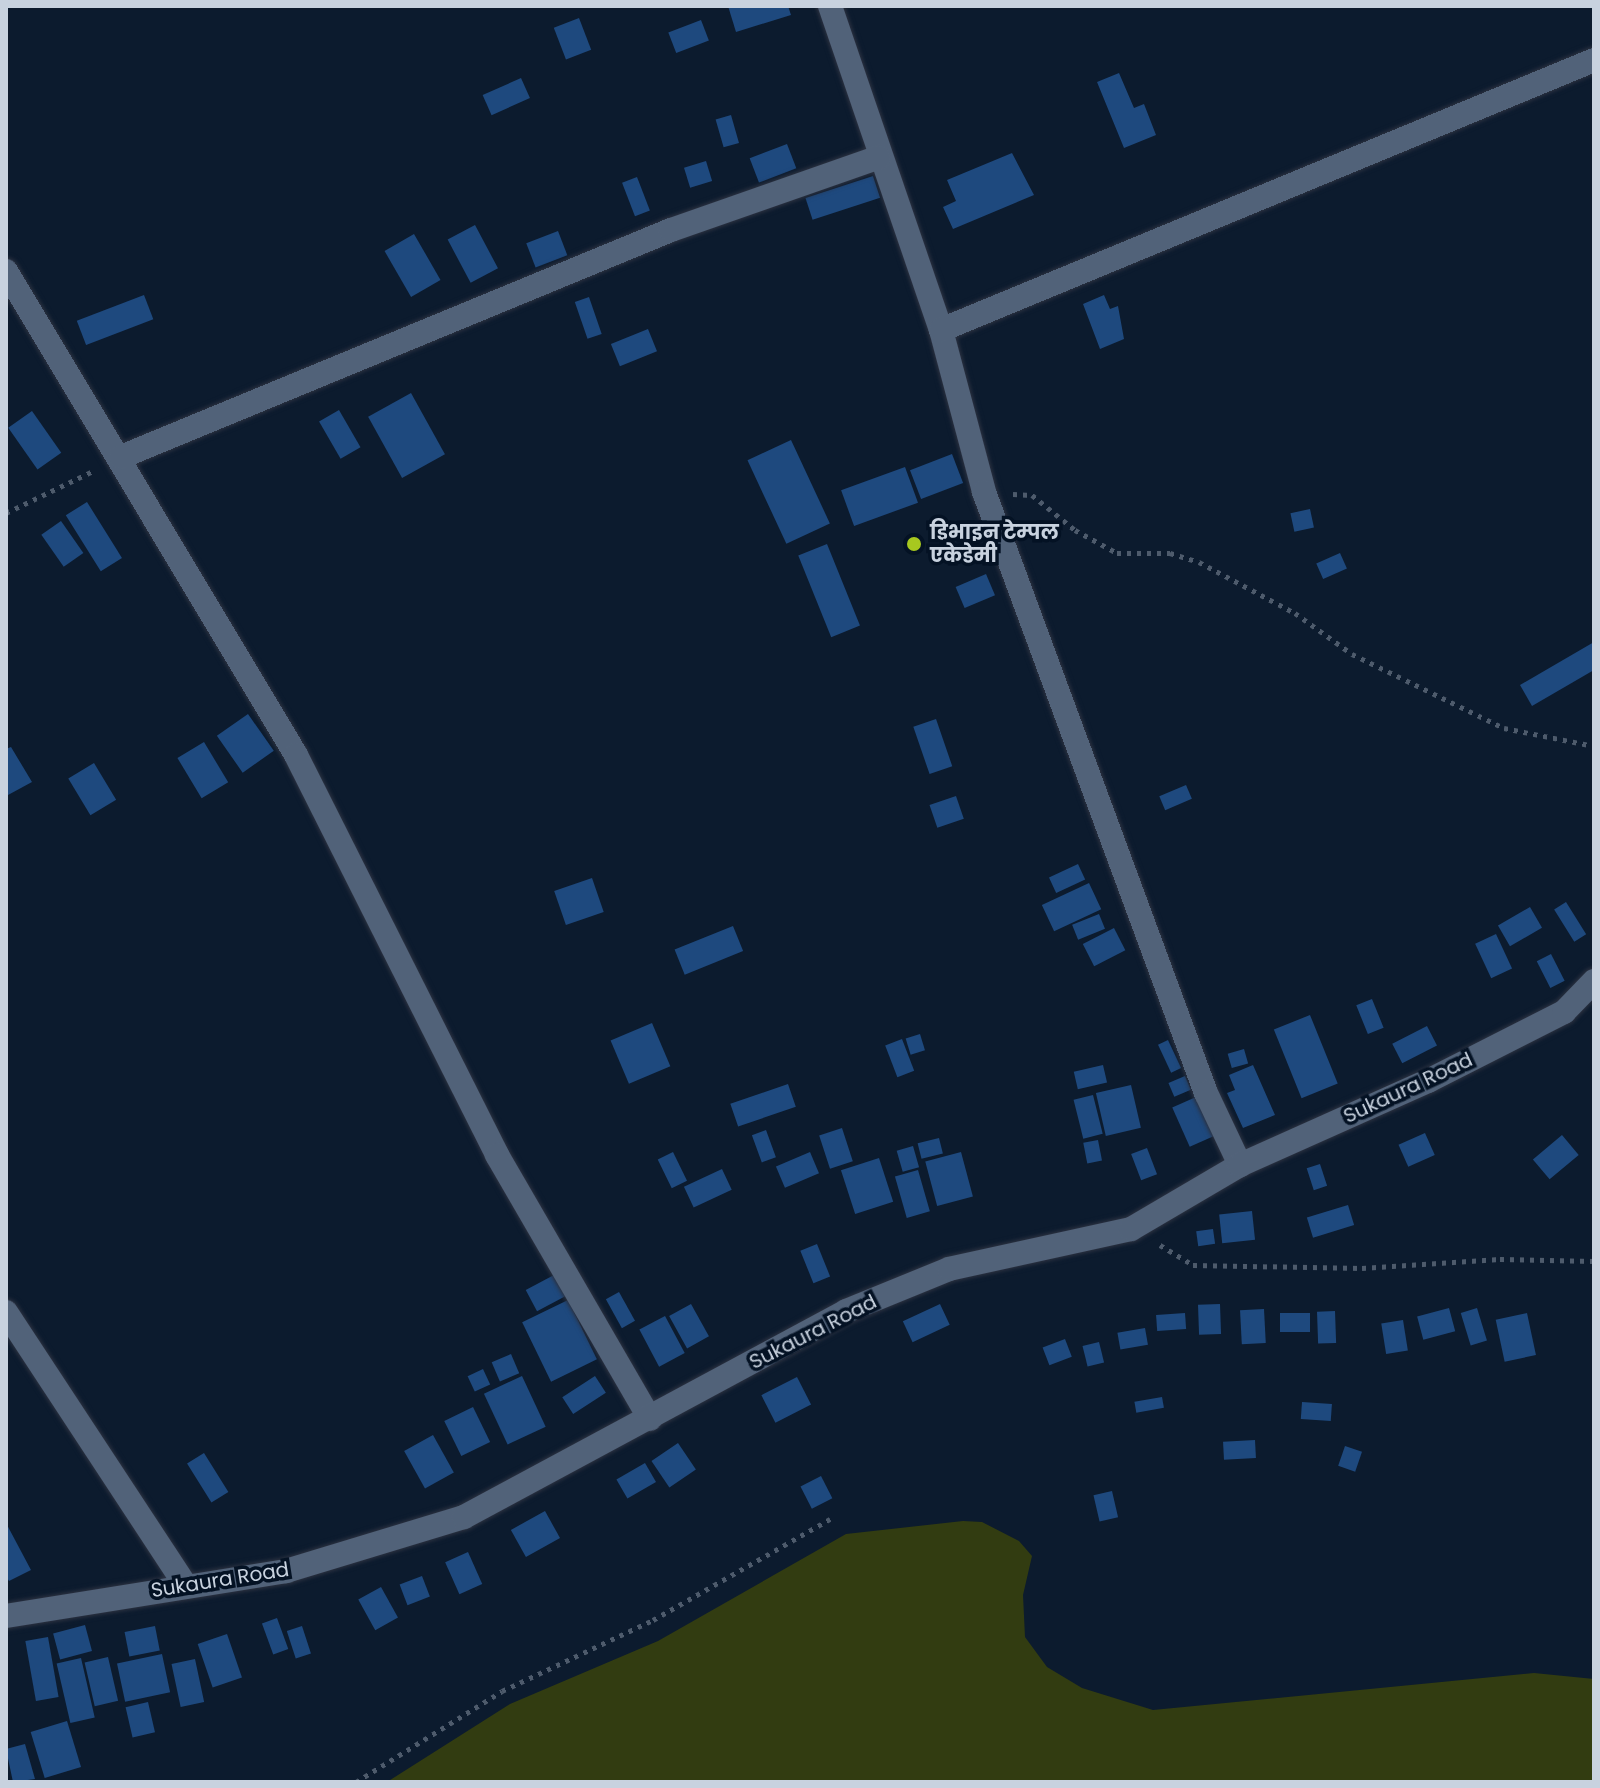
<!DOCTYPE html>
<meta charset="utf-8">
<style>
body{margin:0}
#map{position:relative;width:1600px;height:1788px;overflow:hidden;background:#0c1b2e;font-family:Poppins,"Noto Sans Devanagari",sans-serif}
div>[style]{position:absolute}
.green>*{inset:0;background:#323c11}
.building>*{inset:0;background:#1e497e;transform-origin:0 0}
.path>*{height:5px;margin-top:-2.5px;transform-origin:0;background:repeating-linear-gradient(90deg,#4e5b6c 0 4px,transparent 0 10px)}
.roads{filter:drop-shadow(0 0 2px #2c3241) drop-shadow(0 0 2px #2c3241)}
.minor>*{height:24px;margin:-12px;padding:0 12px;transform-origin:12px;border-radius:12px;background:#516279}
.dots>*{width:22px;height:22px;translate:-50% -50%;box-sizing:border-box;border:4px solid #041224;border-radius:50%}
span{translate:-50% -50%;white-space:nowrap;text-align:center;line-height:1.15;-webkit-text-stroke:7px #041224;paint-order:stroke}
.poi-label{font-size:20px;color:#c8d2df;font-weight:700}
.left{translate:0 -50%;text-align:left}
.street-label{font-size:20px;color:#c8d2df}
.frame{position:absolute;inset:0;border:8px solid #c8d2df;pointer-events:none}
</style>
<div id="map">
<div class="green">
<i style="clip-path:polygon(963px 1521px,982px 1522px,1019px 1541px,1032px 1556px,1023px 1595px,1025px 1637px,1047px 1667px,1082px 1688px,1153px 1710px,1534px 1673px,1594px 1679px,1594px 1782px,387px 1782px,510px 1704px,658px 1641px,846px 1534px)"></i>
</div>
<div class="building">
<i style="clip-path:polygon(728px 6px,788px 6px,791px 15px,736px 32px)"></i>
<i style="left:579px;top:18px;width:34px;height:27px;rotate:69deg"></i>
<i style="left:701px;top:20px;width:22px;height:35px;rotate:69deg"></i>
<i style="clip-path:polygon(1119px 73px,1134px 108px,1144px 104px,1156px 135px,1124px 148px,1097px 82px)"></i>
<i style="left:521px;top:78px;width:22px;height:42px;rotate:66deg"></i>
<i style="left:731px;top:115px;width:29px;height:16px;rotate:74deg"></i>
<i style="left:787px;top:144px;width:26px;height:40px;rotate:69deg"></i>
<i style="clip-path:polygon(1012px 153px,1034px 195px,953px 229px,943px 207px,956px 201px,947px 180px)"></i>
<i style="left:706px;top:161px;width:21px;height:23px;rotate:73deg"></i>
<i style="left:873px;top:176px;width:23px;height:71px;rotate:72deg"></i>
<i style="left:637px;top:177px;width:36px;height:16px;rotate:69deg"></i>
<i style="left:475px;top:225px;width:49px;height:31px;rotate:62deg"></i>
<i style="left:558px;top:231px;width:26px;height:34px;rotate:69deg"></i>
<i style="left:414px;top:234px;width:53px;height:34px;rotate:60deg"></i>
<i style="left:144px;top:295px;width:26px;height:72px;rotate:69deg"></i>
<i style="clip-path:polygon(1104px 295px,1110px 309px,1118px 306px,1124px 339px,1100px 349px,1083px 304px)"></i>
<i style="left:589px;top:297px;width:39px;height:15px;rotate:71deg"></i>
<i style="left:648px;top:329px;width:24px;height:40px;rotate:68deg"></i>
<i style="left:411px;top:393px;width:70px;height:49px;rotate:61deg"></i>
<i style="left:339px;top:410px;width:43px;height:23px;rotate:60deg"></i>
<i style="left:32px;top:411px;width:51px;height:29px;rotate:55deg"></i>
<i style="left:791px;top:440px;width:92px;height:48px;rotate:65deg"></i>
<i style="left:952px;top:454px;width:31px;height:45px;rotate:69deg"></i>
<i style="left:905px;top:467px;width:38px;height:68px;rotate:70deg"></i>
<i style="left:87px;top:502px;width:66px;height:25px;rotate:58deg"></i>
<i style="left:1310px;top:509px;width:19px;height:20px;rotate:78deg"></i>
<i style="left:61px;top:521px;width:39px;height:24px;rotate:55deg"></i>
<i style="left:827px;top:544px;width:88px;height:31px;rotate:68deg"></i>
<i style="left:1340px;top:553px;width:17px;height:26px;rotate:66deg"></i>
<i style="left:986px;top:574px;width:23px;height:33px;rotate:67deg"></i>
<i style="clip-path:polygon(1594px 642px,1594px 670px,1532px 706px,1520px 685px)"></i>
<i style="left:248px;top:714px;width:45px;height:38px;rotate:55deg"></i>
<i style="left:936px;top:719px;width:50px;height:24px;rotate:71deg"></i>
<i style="left:204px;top:742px;width:47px;height:31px;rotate:59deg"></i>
<i style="clip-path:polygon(11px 747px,32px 782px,8px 795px,6px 749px)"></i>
<i style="left:94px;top:763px;width:43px;height:30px;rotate:59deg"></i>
<i style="left:1186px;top:785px;width:15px;height:29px;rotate:67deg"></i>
<i style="left:956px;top:796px;width:24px;height:28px;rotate:71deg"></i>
<i style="left:1078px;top:864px;width:17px;height:32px;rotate:65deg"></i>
<i style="left:592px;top:878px;width:36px;height:40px;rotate:71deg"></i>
<i style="left:1089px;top:883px;width:29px;height:52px;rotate:65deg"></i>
<i style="left:1566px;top:902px;width:38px;height:14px;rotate:58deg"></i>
<i style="left:1530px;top:907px;width:24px;height:37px;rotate:60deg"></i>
<i style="left:1099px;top:914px;width:16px;height:29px;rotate:68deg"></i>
<i style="left:733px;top:926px;width:27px;height:63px;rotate:68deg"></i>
<i style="left:1114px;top:928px;width:25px;height:35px;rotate:63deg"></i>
<i style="left:1496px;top:934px;width:38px;height:23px;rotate:65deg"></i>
<i style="left:1551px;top:954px;width:30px;height:16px;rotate:63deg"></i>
<i style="left:1372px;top:999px;width:31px;height:17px;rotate:68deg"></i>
<i style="left:1310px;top:1015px;width:74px;height:39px;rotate:68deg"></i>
<i style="left:652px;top:1023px;width:47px;height:45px;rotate:67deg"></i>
<i style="left:1427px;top:1026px;width:22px;height:39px;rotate:63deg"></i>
<i style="left:920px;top:1034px;width:17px;height:15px;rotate:73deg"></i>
<i style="left:902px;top:1039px;width:34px;height:18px;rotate:69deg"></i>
<i style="left:1168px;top:1040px;width:31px;height:11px;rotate:65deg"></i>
<i style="left:1244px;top:1049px;width:15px;height:17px;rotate:74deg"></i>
<i style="left:1103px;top:1065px;width:18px;height:30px;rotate:77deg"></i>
<i style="clip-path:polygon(1253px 1065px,1275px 1115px,1243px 1128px,1227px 1093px,1235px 1090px,1229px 1075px)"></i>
<i style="left:1185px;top:1076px;width:15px;height:18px;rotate:67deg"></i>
<i style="left:788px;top:1084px;width:24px;height:61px;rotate:71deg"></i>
<i style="left:1131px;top:1085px;width:44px;height:36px;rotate:77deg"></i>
<i style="left:1093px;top:1095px;width:40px;height:20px;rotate:76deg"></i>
<i style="left:1196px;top:1097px;width:43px;height:26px;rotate:66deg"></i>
<i style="left:842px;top:1128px;width:35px;height:24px;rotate:72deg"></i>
<i style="left:766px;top:1130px;width:29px;height:15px;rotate:70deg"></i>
<i style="left:1425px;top:1133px;width:24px;height:29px;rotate:66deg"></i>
<i style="left:1562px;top:1135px;width:26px;height:38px;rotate:50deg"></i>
<i style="left:939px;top:1138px;width:16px;height:22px;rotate:76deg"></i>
<i style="left:1098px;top:1140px;width:21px;height:15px;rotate:79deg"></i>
<i style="left:913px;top:1146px;width:22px;height:17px;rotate:74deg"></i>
<i style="left:1147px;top:1148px;width:28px;height:17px;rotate:69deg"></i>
<i style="left:673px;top:1152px;width:32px;height:17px;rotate:64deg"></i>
<i style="left:810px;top:1152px;width:23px;height:37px;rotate:67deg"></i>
<i style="left:961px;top:1152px;width:46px;height:37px;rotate:75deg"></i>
<i style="left:879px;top:1158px;width:46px;height:40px;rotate:72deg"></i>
<i style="left:1320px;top:1164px;width:23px;height:14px;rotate:72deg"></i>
<i style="left:722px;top:1169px;width:23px;height:42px;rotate:65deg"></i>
<i style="left:918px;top:1170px;width:43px;height:24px;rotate:74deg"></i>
<i style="left:1348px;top:1205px;width:21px;height:43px;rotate:73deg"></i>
<i style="left:1252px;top:1211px;width:29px;height:33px;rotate:84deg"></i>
<i style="left:1213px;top:1229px;width:15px;height:17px;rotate:82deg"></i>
<i style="left:817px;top:1244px;width:35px;height:18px;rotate:68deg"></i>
<i style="left:554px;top:1275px;width:24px;height:32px;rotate:62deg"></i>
<i style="left:619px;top:1292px;width:33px;height:15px;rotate:61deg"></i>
<i style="left:568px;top:1300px;width:66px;height:51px;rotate:64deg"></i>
<i style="left:691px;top:1304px;width:37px;height:25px;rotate:61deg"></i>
<i style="left:940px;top:1304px;width:23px;height:41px;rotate:65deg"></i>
<i style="left:1220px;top:1304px;width:30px;height:22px;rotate:88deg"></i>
<i style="left:1449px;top:1308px;width:24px;height:33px;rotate:75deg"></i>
<i style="left:1477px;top:1308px;width:34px;height:17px;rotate:73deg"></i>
<i style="left:1264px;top:1309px;width:34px;height:24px;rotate:87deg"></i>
<i style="left:1335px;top:1311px;width:32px;height:18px;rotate:88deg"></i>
<i style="left:1185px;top:1313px;width:16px;height:29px;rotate:86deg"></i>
<i style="left:1280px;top:1313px;width:30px;height:19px"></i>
<i style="left:1527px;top:1313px;width:43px;height:32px;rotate:78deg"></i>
<i style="left:665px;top:1316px;width:42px;height:29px;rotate:62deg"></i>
<i style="left:1403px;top:1320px;width:31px;height:22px;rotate:81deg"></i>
<i style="left:1145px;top:1328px;width:17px;height:28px;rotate:80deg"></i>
<i style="left:1065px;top:1339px;width:19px;height:24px;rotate:69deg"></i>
<i style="left:1099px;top:1342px;width:21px;height:17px;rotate:76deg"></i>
<i style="left:511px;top:1354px;width:21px;height:21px;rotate:67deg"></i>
<i style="left:483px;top:1369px;width:17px;height:17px;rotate:65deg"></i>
<i style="left:522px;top:1376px;width:56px;height:42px;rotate:65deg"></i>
<i style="left:595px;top:1376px;width:20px;height:39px;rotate:57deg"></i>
<i style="left:797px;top:1377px;width:31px;height:40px;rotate:63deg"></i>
<i style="left:1162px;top:1397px;width:11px;height:28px;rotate:80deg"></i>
<i style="left:1302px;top:1402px;width:30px;height:17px;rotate:4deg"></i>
<i style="left:473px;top:1407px;width:39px;height:32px;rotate:64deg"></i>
<i style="left:433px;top:1435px;width:43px;height:33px;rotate:61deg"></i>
<i style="left:1255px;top:1440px;width:18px;height:32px;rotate:87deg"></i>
<i style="left:678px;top:1443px;width:32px;height:32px;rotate:56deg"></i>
<i style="left:1345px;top:1446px;width:18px;height:21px;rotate:19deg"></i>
<i style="left:204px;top:1453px;width:46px;height:20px;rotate:58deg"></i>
<i style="left:645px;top:1463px;width:22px;height:33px;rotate:60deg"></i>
<i style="left:821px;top:1476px;width:25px;height:23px;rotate:63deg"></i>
<i style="left:1112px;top:1491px;width:27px;height:19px;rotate:77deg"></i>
<i style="left:545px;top:1511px;width:31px;height:39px;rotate:61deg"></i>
<i style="clip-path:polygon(6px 1523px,31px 1570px,9px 1581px,6px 1576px)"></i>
<i style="left:468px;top:1552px;width:35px;height:25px;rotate:66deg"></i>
<i style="left:422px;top:1576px;width:22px;height:24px;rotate:69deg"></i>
<i style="left:381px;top:1587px;width:35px;height:26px;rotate:61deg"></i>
<i style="left:277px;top:1618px;width:33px;height:16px;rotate:70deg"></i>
<i style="left:85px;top:1625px;width:27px;height:33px;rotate:75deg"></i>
<i style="left:155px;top:1626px;width:25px;height:31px;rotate:79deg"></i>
<i style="left:302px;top:1626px;width:29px;height:16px;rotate:72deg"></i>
<i style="left:227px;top:1634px;width:46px;height:31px;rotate:71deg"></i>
<i style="left:48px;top:1637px;width:61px;height:23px;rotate:80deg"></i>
<i style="left:162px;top:1654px;width:39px;height:46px;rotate:78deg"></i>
<i style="left:108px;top:1657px;width:45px;height:24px;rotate:77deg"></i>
<i style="left:81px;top:1658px;width:61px;height:25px;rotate:77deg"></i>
<i style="left:195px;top:1659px;width:44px;height:24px;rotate:78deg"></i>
<i style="left:148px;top:1702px;width:31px;height:23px;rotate:77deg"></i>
<i style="left:67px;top:1721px;width:48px;height:38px;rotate:73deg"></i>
<i style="clip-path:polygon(25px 1744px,35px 1779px,13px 1782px,6px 1749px)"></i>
</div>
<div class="path">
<i style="left:1013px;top:494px;width:19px;rotate:3deg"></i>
<i style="left:1032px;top:495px;width:55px;rotate:39.1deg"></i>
<i style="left:1075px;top:530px;width:48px;rotate:28.7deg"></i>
<i style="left:1117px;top:553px;width:53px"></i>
<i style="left:1170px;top:553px;width:30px;rotate:17deg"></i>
<i style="left:1199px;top:562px;width:109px;rotate:28deg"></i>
<i style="left:1295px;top:613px;width:70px;rotate:35.7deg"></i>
<i style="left:1352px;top:654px;width:169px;rotate:26deg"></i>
<i style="left:1504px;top:728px;width:92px;rotate:11.3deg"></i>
<i style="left:6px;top:513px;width:99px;rotate:-25.8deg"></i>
<i style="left:1160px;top:1245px;width:39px;rotate:31deg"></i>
<i style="left:1193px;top:1265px;width:169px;rotate:1deg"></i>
<i style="left:1362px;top:1268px;width:138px;rotate:-3.7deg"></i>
<i style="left:1500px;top:1259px;width:94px;rotate:1.2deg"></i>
<i style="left:356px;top:1782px;width:172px;rotate:-31.9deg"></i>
<i style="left:502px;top:1691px;width:167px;rotate:-25.2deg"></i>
<i style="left:653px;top:1620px;width:204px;rotate:-29.7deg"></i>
</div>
<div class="roads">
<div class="minor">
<i style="left:830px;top:6px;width:342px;rotate:71.1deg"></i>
<i style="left:941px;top:330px;width:168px;rotate:75.1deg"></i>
<i style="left:984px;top:492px;width:641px;rotate:69.73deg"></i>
<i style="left:1206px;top:1093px;width:80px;rotate:64.7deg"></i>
<i style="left:6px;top:271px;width:564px;rotate:59.07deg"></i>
<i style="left:296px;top:755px;width:448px;rotate:63.3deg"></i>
<i style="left:497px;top:1155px;width:305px;rotate:59.9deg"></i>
<i style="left:941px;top:330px;width:707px;rotate:-22.46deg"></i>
<i style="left:121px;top:457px;width:595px;rotate:-22.43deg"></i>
<i style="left:671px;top:230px;width:220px;rotate:-19.3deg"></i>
<i style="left:6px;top:1312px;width:328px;rotate:56.7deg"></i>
<i style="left:6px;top:1616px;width:284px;rotate:-9.1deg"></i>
<i style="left:286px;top:1571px;width:186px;rotate:-16.9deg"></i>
<i style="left:464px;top:1517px;width:434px;rotate:-28.3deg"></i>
<i style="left:846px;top:1311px;width:111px;rotate:-22.2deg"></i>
<i style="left:949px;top:1269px;width:186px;rotate:-12.4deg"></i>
<i style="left:1131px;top:1229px;width:126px;rotate:-30.4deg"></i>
<i style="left:1240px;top:1165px;width:206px;rotate:-24.1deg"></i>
<i style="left:1428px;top:1081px;width:153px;rotate:-26.9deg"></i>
<i style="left:1564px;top:1012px;width:43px;rotate:-45.9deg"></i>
</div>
</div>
<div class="dots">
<i style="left:914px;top:544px;background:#a7c81f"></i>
</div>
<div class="poi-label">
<span class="left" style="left:930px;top:544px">डिभाइन टेम्पल<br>एकेडेमी</span>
</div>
<div class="street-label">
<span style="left:1408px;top:1088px;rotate:-25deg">Sukaura Road</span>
<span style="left:813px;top:1332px;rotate:-27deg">Sukaura Road</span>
<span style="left:220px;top:1580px;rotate:-9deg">Sukaura Road</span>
</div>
<div class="frame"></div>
</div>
